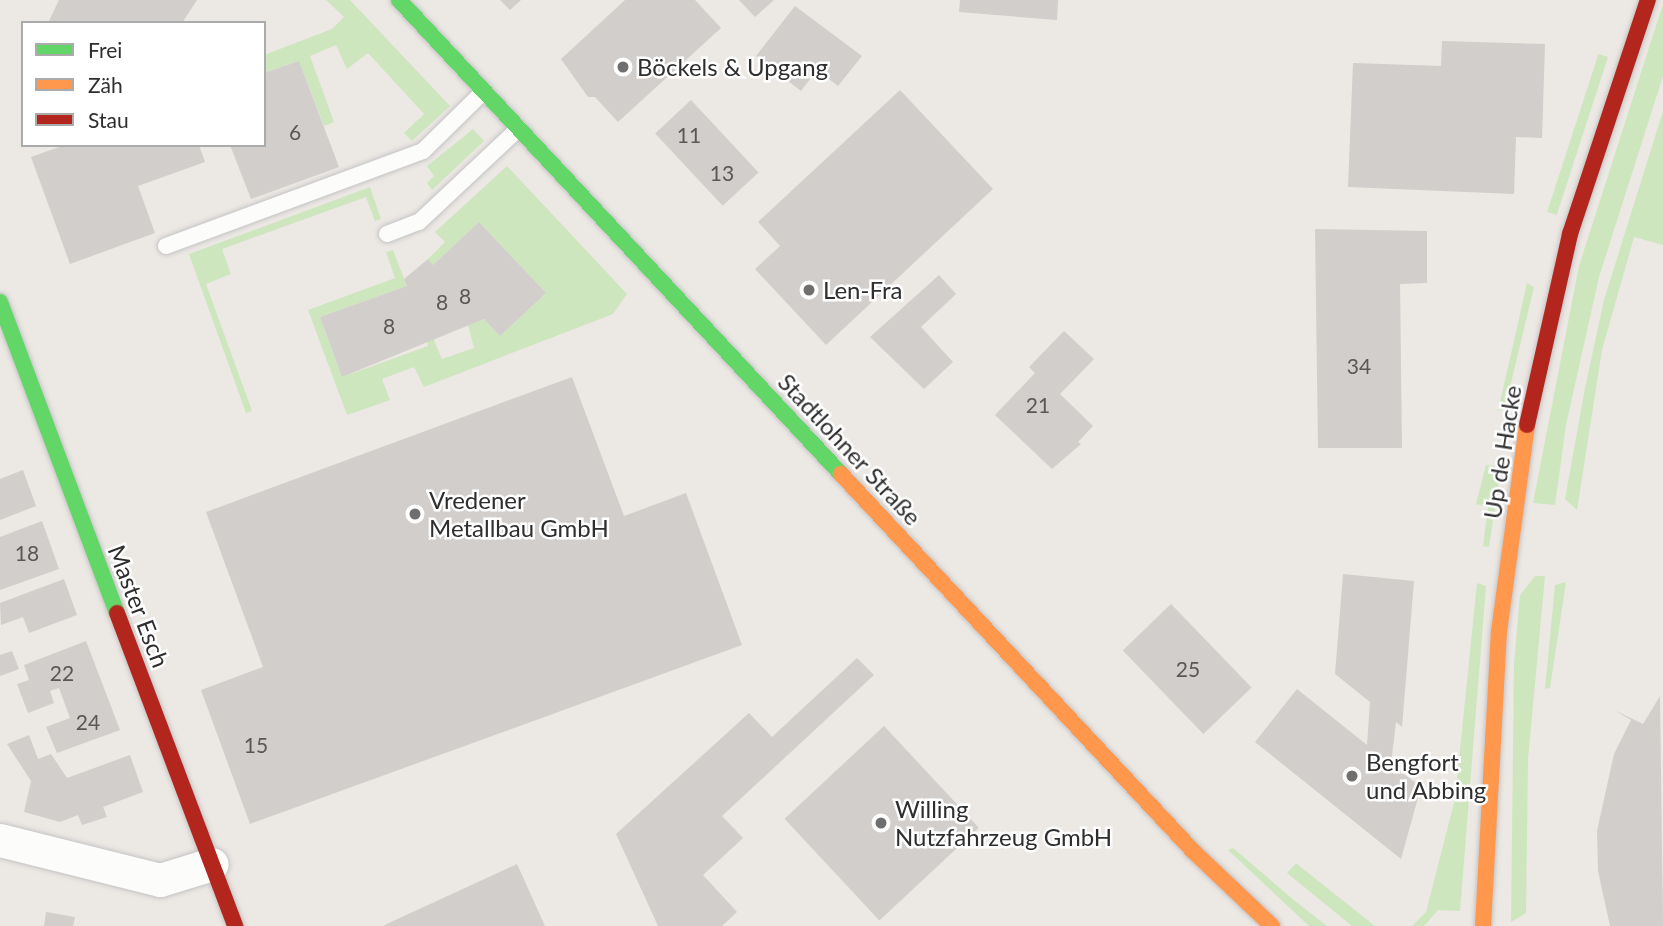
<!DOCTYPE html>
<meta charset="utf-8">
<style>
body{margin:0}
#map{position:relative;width:1663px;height:926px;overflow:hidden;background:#ece8e4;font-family:Lato,sans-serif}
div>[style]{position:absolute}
.green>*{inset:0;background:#cee6be;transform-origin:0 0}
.building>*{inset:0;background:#d1cecb;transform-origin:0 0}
.roads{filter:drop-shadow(0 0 2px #c5c4c5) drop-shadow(0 0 2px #c5c4c5)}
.lane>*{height:16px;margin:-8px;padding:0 8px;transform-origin:8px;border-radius:8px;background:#fcfcfb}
.street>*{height:33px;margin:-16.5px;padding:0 16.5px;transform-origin:16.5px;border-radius:16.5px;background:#fcfcfb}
.fast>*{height:16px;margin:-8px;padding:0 8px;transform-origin:8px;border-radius:8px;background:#63d668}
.slow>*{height:16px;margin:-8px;padding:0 8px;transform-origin:8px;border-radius:8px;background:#ff974d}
.jam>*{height:16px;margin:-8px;padding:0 8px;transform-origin:8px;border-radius:8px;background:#b3261e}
.dots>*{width:19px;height:19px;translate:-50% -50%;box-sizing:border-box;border:4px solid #fff;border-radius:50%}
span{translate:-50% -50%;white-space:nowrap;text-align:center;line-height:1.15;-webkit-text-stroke:5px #fff;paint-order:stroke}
.number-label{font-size:21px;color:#585857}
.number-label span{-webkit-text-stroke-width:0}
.poi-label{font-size:24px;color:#2e2e2e}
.left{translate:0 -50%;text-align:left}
.street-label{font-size:24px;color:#2e2e2e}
.legend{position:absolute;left:21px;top:21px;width:245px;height:126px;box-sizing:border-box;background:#fff;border:2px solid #ababab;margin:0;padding:9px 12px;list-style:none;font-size:21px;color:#2e2e2e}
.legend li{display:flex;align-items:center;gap:14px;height:35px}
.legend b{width:35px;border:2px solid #ababab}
</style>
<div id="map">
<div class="green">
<i style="clip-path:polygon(326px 0,350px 0,450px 106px,412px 141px,404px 133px,424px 114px,368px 53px,347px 69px,336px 45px,310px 56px,334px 122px,324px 126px,299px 61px,264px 73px,264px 55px,332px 29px,344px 17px)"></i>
<i style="clip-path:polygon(1663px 4px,1663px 76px,1599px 277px,1566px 425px,1555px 505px,1533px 503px,1579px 266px)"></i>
<i style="left:1608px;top:57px;width:166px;height:10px;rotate:108deg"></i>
<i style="clip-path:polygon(1663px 111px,1663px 245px,1634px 237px,1602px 350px,1577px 510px,1565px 499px,1585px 388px,1604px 300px)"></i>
<i style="clip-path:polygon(473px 129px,484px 141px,432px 190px,427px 183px,434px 176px,427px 166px)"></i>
<i style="clip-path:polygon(507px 166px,627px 294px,613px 314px,424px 387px,414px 367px,382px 379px,390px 400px,347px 415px,308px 310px,395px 278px,386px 252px,393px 250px,407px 286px,320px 317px,342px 377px,428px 346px,427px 340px,433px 338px,442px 359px,474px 348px,468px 325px,484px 319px,500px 336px,546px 293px,479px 222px,433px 265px,428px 259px,445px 242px,435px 232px)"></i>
<i style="clip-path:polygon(370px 187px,381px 219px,375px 221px,366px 197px,222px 249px,231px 274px,206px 284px,252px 411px,246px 413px,189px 254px)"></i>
<i style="clip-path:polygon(1527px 283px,1534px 287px,1505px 408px,1498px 411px)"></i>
<i style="clip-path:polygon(1486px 465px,1495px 466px,1500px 474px,1489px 547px,1483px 546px,1488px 507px,1476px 504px)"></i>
<i style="clip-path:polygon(1535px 576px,1545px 576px,1528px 759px,1526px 913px,1511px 922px,1514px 663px,1520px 595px)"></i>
<i style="clip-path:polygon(1566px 582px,1550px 688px,1545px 689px,1555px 585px)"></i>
<i style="clip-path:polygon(1477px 583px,1486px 586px,1460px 911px,1438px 910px,1424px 926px,1412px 926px,1426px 912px,1455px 799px)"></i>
<i style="clip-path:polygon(1233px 848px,1295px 901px,1327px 926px,1309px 926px,1228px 850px)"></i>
<i style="clip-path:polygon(1296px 863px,1307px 872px,1375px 926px,1352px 926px,1287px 873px)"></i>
</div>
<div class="building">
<i style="clip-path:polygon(59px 0,197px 0,182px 23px,48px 23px)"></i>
<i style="clip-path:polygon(500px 0,521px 0,510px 10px)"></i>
<i style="clip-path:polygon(625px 0,695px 0,721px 28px,618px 122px,595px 97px,588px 97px,561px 59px)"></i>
<i style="clip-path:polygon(739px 0,774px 0,755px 17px)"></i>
<i style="clip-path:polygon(960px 0,1058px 0,1057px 20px,959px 12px)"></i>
<i style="clip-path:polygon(795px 6px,862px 56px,838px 86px,817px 70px,801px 91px,756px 56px)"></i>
<i style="clip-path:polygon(1442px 41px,1545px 44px,1542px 138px,1516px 137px,1514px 194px,1348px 187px,1353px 63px,1441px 66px)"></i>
<i style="clip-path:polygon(299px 61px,339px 167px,251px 199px,230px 145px,264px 145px,264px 73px)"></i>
<i style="clip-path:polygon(900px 90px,993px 189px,826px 345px,755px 269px,780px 246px,758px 222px)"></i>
<i style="left:691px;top:100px;width:99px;height:49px;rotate:47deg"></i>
<i style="clip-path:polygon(65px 145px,199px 145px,205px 162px,138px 186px,155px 233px,70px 264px,31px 157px)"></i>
<i style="clip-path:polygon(479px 222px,546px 293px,500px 336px,484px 319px,342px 377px,320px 317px,407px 286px,404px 279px,428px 259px,433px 265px)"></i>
<i style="clip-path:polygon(1315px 229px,1427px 231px,1427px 283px,1400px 284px,1402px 448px,1318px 448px)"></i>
<i style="clip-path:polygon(939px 275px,956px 294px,921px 327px,953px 362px,924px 389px,870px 337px)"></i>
<i style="clip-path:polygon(1064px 331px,1094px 359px,1060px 394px,1093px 426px,1078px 442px,1081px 444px,1052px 469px,995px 415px,1035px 373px,1029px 367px)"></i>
<i style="clip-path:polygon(572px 377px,624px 516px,686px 493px,742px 645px,250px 824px,201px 690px,263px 667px,206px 512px)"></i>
<i style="clip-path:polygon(23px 470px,36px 506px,0 520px,0 479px)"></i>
<i style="clip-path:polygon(42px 521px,59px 569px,0 590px,0 537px)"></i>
<i style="clip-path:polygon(1343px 574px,1414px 581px,1402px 727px,1396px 722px,1391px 764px,1421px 787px,1401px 859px,1255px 742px,1297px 689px,1367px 745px,1370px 702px,1335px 674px)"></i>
<i style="clip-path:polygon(64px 579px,77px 615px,29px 633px,23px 617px,1px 625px,0 603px)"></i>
<i style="left:1171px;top:604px;width:116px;height:67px;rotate:46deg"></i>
<i style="clip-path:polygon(86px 641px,120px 730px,57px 753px,46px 727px,70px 718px,59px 688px,50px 691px,54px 703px,28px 713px,17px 684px,29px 680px,24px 665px)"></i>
<i style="clip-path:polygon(12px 651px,19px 669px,0 676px,0 655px)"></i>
<i style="clip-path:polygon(857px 658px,874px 675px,722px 816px,743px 838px,703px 875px,737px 912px,722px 926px,658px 926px,616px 834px,749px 713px,772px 737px)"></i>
<i style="clip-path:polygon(1660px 696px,1663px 926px,1610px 926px,1598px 871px,1597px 831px,1614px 754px,1631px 720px,1614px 710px,1643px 724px)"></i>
<i style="left:884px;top:726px;width:139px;height:136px;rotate:47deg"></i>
<i style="clip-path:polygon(29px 735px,38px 759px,51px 754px,67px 778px,130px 755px,143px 792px,103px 807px,107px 817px,82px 825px,78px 815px,60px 822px,24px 812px,31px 781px,7px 744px)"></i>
<i style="clip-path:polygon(517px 864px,545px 926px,383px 926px,391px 922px)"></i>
<i style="clip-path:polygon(46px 912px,75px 917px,73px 926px,44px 926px)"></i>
</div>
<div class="roads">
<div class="lane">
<i style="left:387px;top:234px;width:34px;rotate:-21deg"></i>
<i style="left:419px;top:222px;width:137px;rotate:-43.2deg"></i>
<i style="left:166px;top:246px;width:274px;rotate:-20.3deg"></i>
<i style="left:423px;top:151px;width:86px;rotate:-44.5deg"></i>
</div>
<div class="street">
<i style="left:0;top:840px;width:165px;rotate:14deg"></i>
<i style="left:160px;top:880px;width:54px;rotate:-17.1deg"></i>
</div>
<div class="fast">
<i style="left:399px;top:0;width:648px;rotate:47deg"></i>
<i style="left:0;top:302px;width:332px;rotate:69.4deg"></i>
</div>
<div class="slow">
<i style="left:841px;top:474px;width:516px;rotate:46.96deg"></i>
<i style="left:1193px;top:851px;width:109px;rotate:43.5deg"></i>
<i style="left:1483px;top:926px;width:294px;rotate:-86.9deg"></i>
<i style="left:1499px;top:632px;width:209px;rotate:-82.3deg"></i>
</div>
<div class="jam">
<i style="left:1527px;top:425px;width:196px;rotate:-77.3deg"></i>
<i style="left:1570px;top:234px;width:247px;rotate:-71.6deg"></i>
<i style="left:117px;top:613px;width:335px;rotate:69.3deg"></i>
</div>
</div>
<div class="dots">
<i style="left:623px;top:67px;background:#706f6e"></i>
<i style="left:809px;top:290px;background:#706f6e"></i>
<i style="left:415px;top:514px;background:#706f6e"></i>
<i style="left:1352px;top:776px;background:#706f6e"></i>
<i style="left:881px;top:823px;background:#706f6e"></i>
</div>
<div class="number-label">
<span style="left:295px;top:132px">6</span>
<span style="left:689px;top:135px">11</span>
<span style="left:722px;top:173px">13</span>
<span style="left:465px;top:296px">8</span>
<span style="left:442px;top:302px">8</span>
<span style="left:389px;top:326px">8</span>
<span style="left:1359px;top:366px">34</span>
<span style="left:1038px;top:405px">21</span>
<span style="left:27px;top:553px">18</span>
<span style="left:1188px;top:669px">25</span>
<span style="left:62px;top:673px">22</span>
<span style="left:88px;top:722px">24</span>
<span style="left:256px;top:745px">15</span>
</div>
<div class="poi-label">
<span class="left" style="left:637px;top:67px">Böckels &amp; Upgang</span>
<span class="left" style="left:823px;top:290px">Len-Fra</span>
<span class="left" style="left:429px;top:514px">Vredener<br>Metallbau GmbH</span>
<span class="left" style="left:1366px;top:776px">Bengfort<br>und Abbing</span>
<span class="left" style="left:895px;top:823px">Willing<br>Nutzfahrzeug GmbH</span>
</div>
<div class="street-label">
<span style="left:850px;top:449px;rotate:47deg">Stadtlohner Straße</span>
<span style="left:1502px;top:452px;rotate:-81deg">Up de Hacke</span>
<span style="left:139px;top:606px;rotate:69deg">Master Esch</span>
</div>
<ul class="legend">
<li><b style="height:9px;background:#63d668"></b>Frei</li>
<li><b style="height:9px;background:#ff974d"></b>Zäh</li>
<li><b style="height:9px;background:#b3261e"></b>Stau</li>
</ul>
</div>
